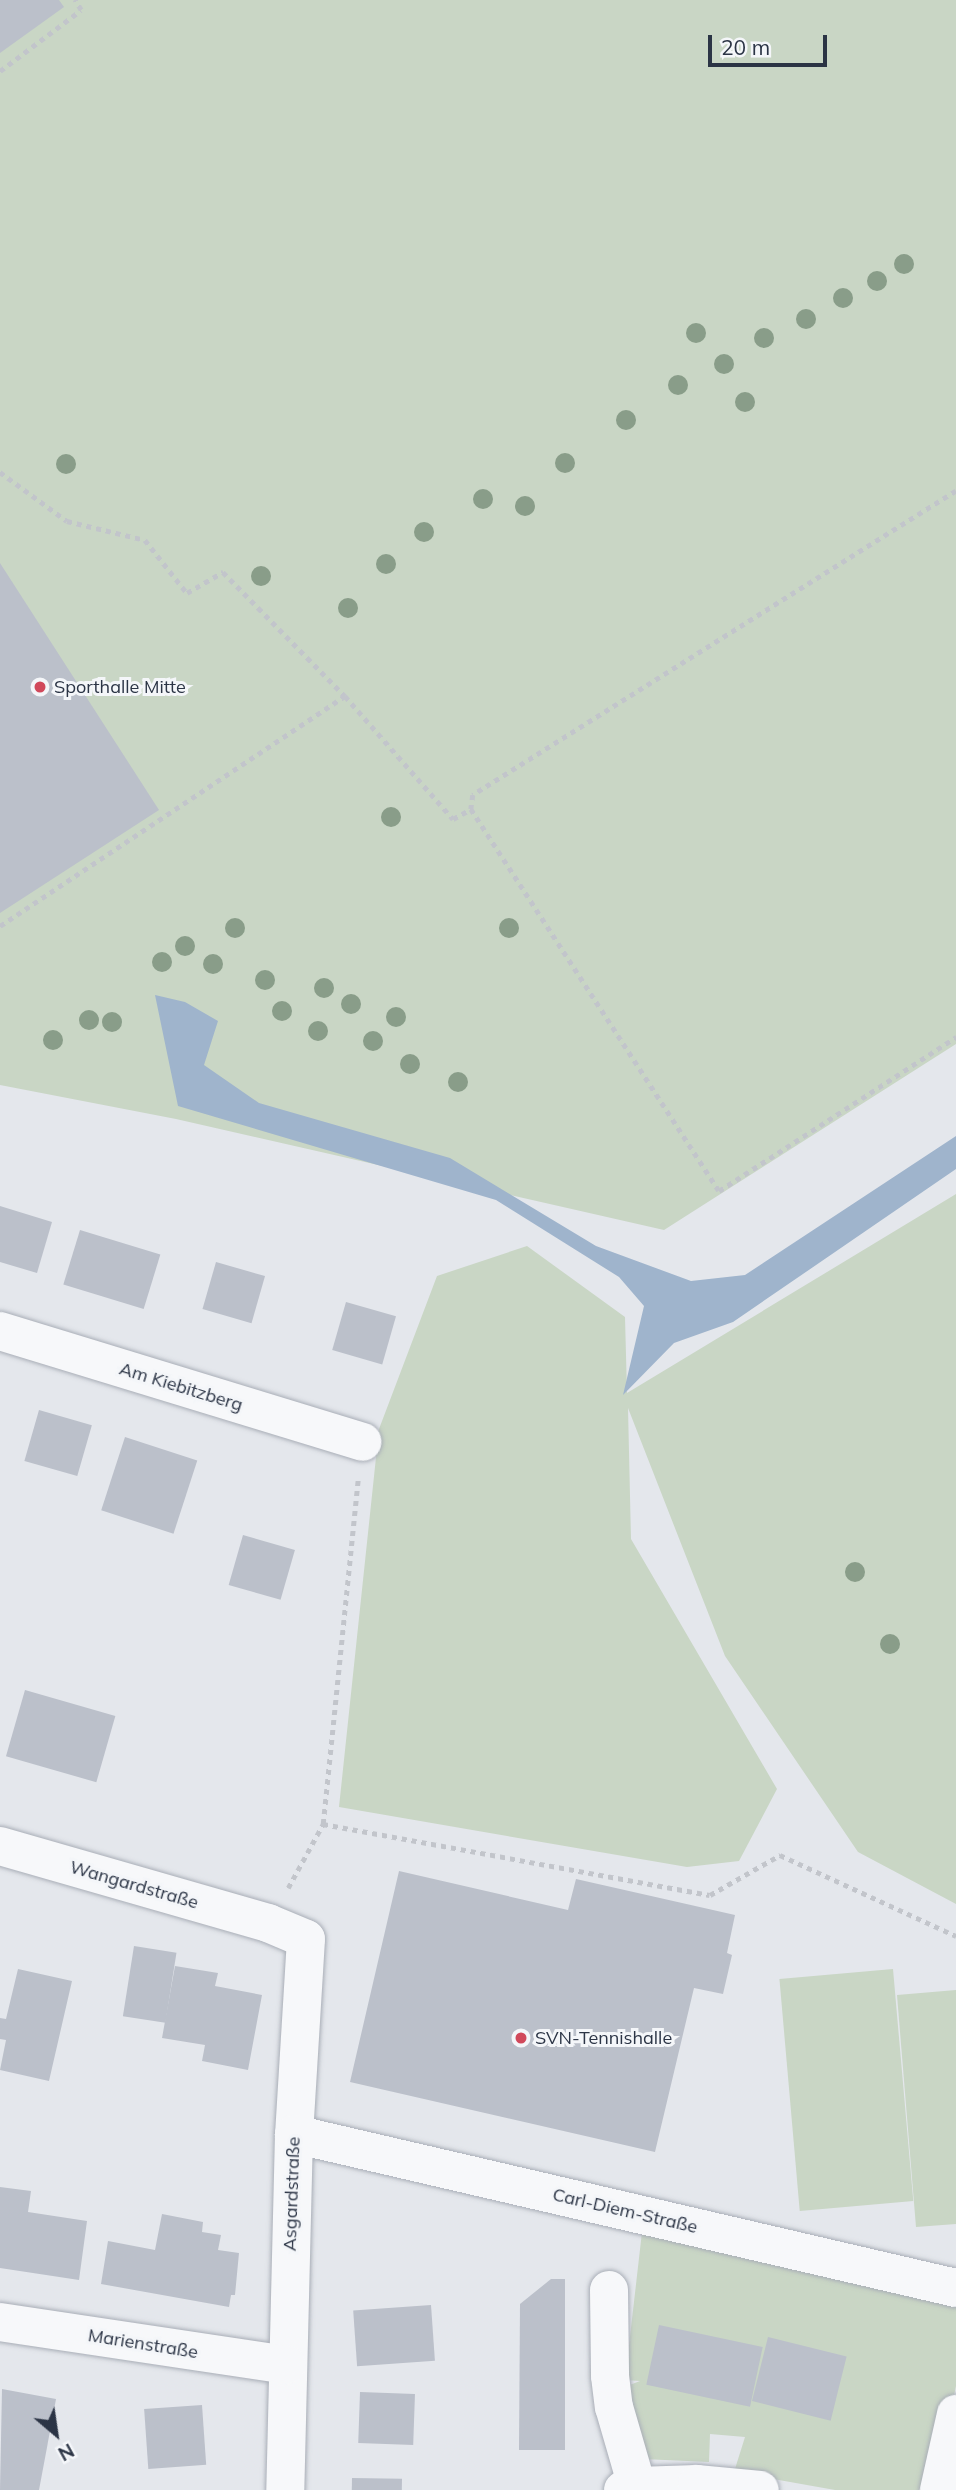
<!DOCTYPE html>
<meta charset="utf-8">
<style>
body{margin:0}
#map{position:relative;width:956px;height:2490px;overflow:hidden;background:#e4e7ec;font-family:Mulish,sans-serif}
div>[style]{position:absolute}
.green>*{inset:0;background:#c9d6c5;transform-origin:0 0}
.water>*{inset:0;background:#9fb4cc}
.building>*{inset:0;background:#bbc0ca;transform-origin:0 0}
.path>*{height:4.5px;margin-top:-2.25px;transform-origin:0;background:repeating-linear-gradient(90deg,#c2c5cb 0 5px,transparent 0 10px)}
.roads{filter:drop-shadow(0 0 2px #a9aeb7) drop-shadow(0 0 2px #a9aeb7)}
.minor>*{height:38px;margin:-19px;padding:0 19px;transform-origin:19px;border-radius:19px;background:#f7f8fa}
.trees>*{width:20px;height:20px;margin:-10px;border-radius:50%;background:#899d89}
.dots>*{width:19px;height:19px;translate:-50% -50%;box-sizing:border-box;border:4px solid #f4f6f9;border-radius:50%}
span{translate:-50% -50%;white-space:nowrap;text-align:center;line-height:1.15;-webkit-text-stroke:6px #f4f6f9;paint-order:stroke}
.poi-label{font-size:18px;color:#2b3445}
.left{translate:0 -50%;text-align:left}
.street-label{font-size:18px;color:#2b3445}
.north{position:absolute;left:21px;top:2399px;width:70px;height:70px;-webkit-text-stroke:5px #f4f6f9;paint-order:stroke;rotate:151deg;font-size:19px;font-weight:700;line-height:28px;text-align:center;color:#2b3445}
.north::after{content:'';display:block;margin:auto;width:24px;height:32px;background:#2b3445;clip-path:polygon(50% 0,100% 100%,50% 72%,0 100%)}
.scale{position:absolute;left:708px;top:35px;width:119px;height:32px;box-sizing:border-box;border:4px solid #2b3445;border-top:0;padding-left:9px;font-size:21px;line-height:24px;white-space:nowrap;color:#2b3445;-webkit-text-stroke:5px #f4f6f9;paint-order:stroke}
</style>
<div id="map">
<div class="green">
<i style="clip-path:polygon(0 0,956px 0,956px 1044px,664px 1230px,176px 1119px,0 1085px)"></i>
<i style="clip-path:polygon(956px 1194px,956px 1904px,858px 1852px,725px 1656px,628px 1408px,631px 1539px,777px 1789px,739px 1861px,687px 1867px,339px 1807px,379px 1429px,437px 1276px,527px 1246px,625px 1317px,627px 1393px)"></i>
<i style="left:893px;top:1969px;width:233px;height:114px;rotate:85deg"></i>
<i style="clip-path:polygon(956px 1990px,956px 2224px,916px 2227px,897px 1995px)"></i>
<i style="clip-path:polygon(642px 2232px,956px 2299px,956px 2386px,934px 2490px,835px 2490px,734px 2472px,745px 2437px,710px 2434px,709px 2462px,643px 2459px,627px 2386px,640px 2381px,625px 2380px)"></i>
</div>
<div class="water">
<i style="clip-path:polygon(155px 995px,185px 1002px,218px 1021px,204px 1065px,259px 1103px,450px 1158px,596px 1246px,691px 1281px,745px 1275px,956px 1136px,956px 1169px,733px 1322px,674px 1343px,623px 1395px,644px 1306px,619px 1277px,496px 1200px,178px 1106px)"></i>
</div>
<div class="building">
<i style="clip-path:polygon(0 0,59px 0,64px 7px,0 53px)"></i>
<i style="clip-path:polygon(0 563px,159px 810px,0 913px)"></i>
<i style="clip-path:polygon(0 1206px,52px 1222px,37px 1273px,0 1262px)"></i>
<i style="left:80px;top:1230px;width:84px;height:57px;rotate:17deg"></i>
<i style="left:216px;top:1262px;width:51px;height:49px;rotate:16deg"></i>
<i style="left:346px;top:1302px;width:52px;height:50px;rotate:16deg"></i>
<i style="left:39px;top:1410px;width:55px;height:53px;rotate:16deg"></i>
<i style="left:125px;top:1437px;width:76px;height:77px;rotate:18deg"></i>
<i style="left:243px;top:1535px;width:54px;height:52px;rotate:16deg"></i>
<i style="left:25px;top:1690px;width:94px;height:69px;rotate:16deg"></i>
<i style="clip-path:polygon(399px 1871px,568px 1910px,576px 1879px,735px 1915px,727px 1953px,732px 1955px,723px 1994px,694px 1988px,655px 2152px,350px 2082px)"></i>
<i style="left:134px;top:1946px;width:43px;height:71px;rotate:9deg"></i>
<i style="clip-path:polygon(175px 1966px,218px 1973px,215px 1986px,262px 1995px,248px 2070px,202px 2061px,205px 2045px,162px 2038px)"></i>
<i style="clip-path:polygon(18px 1969px,72px 1981px,49px 2081px,0 2070px,6px 2040px,0 2039px,0 2018px,6px 2019px)"></i>
<i style="clip-path:polygon(0 2187px,31px 2191px,28px 2212px,87px 2221px,79px 2280px,0 2268px)"></i>
<i style="clip-path:polygon(162px 2214px,203px 2222px,202px 2232px,221px 2235px,218px 2250px,239px 2253px,235px 2295px,231px 2295px,229px 2307px,101px 2284px,108px 2241px,155px 2250px)"></i>
<i style="clip-path:polygon(551px 2279px,565px 2279px,565px 2450px,519px 2450px,520px 2304px)"></i>
<i style="left:431px;top:2305px;width:56px;height:78px;rotate:86deg"></i>
<i style="left:659px;top:2325px;width:106px;height:61px;rotate:12deg"></i>
<i style="left:768px;top:2337px;width:81px;height:66px;rotate:14deg"></i>
<i style="clip-path:polygon(2px 2389px,56px 2399px,39px 2490px,0 2490px)"></i>
<i style="left:360px;top:2392px;width:55px;height:51px;rotate:2deg"></i>
<i style="left:202px;top:2405px;width:60px;height:58px;rotate:86deg"></i>
<i style="left:352px;top:2478px;width:50px;height:12px;rotate:1deg"></i>
</div>
<div class="path">
<i style="left:0;top:71px;width:101px;rotate:-37deg"></i>
<i style="left:81px;top:10px;width:12px;rotate:-121deg"></i>
<i style="left:0;top:472px;width:83px;rotate:36.2deg"></i>
<i style="left:67px;top:521px;width:80px;rotate:13.7deg"></i>
<i style="left:145px;top:540px;width:68px;rotate:51.6deg"></i>
<i style="left:187px;top:593px;width:42px;rotate:-30.3deg"></i>
<i style="left:223px;top:572px;width:174px;rotate:45.5deg"></i>
<i style="left:956px;top:491px;width:571px;rotate:147.81deg"></i>
<i style="left:473px;top:795px;width:14px;rotate:98deg"></i>
<i style="left:471px;top:809px;width:455px;rotate:57deg"></i>
<i style="left:719px;top:1191px;width:283px;rotate:-33deg"></i>
<i style="left:0;top:926px;width:415px;rotate:-33.7deg"></i>
<i style="left:345px;top:696px;width:164px;rotate:48.7deg"></i>
<i style="left:453px;top:819px;width:21px;rotate:-29deg"></i>
<i style="left:323px;top:1824px;width:346px;rotate:-84.2deg"></i>
<i style="left:288px;top:1888px;width:73px;rotate:-61.3deg"></i>
<i style="left:323px;top:1824px;width:393px;rotate:10.4deg"></i>
<i style="left:710px;top:1895px;width:81px;rotate:-29.7deg"></i>
<i style="left:780px;top:1855px;width:194px;rotate:24.7deg"></i>
</div>
<div class="roads">
<div class="minor">
<i style="left:0;top:1331px;width:379px;rotate:17deg"></i>
<i style="left:0;top:1846px;width:279px;rotate:16deg"></i>
<i style="left:268px;top:1923px;width:41px;rotate:22.8deg"></i>
<i style="left:306px;top:1939px;width:195px;rotate:93.5deg"></i>
<i style="left:294px;top:2134px;width:356px;rotate:91.4deg"></i>
<i style="left:294px;top:2134px;width:680px;rotate:13.1deg"></i>
<i style="left:609px;top:2290px;width:86px;rotate:89.3deg"></i>
<i style="left:610px;top:2376px;width:31px;rotate:83deg"></i>
<i style="left:614px;top:2407px;width:82px;rotate:73.8deg"></i>
<i style="left:0;top:2322px;width:290px;rotate:8.5deg"></i>
<i style="left:623px;top:2490px;width:15px;rotate:-16deg"></i>
<i style="left:637px;top:2486px;width:60px;rotate:-1.9deg"></i>
<i style="left:697px;top:2484px;width:63px;rotate:5.4deg"></i>
<i style="left:939px;top:2490px;width:78px;rotate:-77.4deg"></i>
</div>
</div>
<div class="trees">
<i style="left:904px;top:264px"></i>
<i style="left:877px;top:281px"></i>
<i style="left:843px;top:298px"></i>
<i style="left:806px;top:319px"></i>
<i style="left:696px;top:333px"></i>
<i style="left:764px;top:338px"></i>
<i style="left:724px;top:364px"></i>
<i style="left:678px;top:385px"></i>
<i style="left:745px;top:402px"></i>
<i style="left:626px;top:420px"></i>
<i style="left:565px;top:463px"></i>
<i style="left:66px;top:464px"></i>
<i style="left:483px;top:499px"></i>
<i style="left:525px;top:506px"></i>
<i style="left:424px;top:532px"></i>
<i style="left:386px;top:564px"></i>
<i style="left:261px;top:576px"></i>
<i style="left:348px;top:608px"></i>
<i style="left:391px;top:817px"></i>
<i style="left:235px;top:928px"></i>
<i style="left:509px;top:928px"></i>
<i style="left:185px;top:946px"></i>
<i style="left:162px;top:962px"></i>
<i style="left:213px;top:964px"></i>
<i style="left:265px;top:980px"></i>
<i style="left:324px;top:988px"></i>
<i style="left:351px;top:1004px"></i>
<i style="left:282px;top:1011px"></i>
<i style="left:396px;top:1017px"></i>
<i style="left:89px;top:1020px"></i>
<i style="left:112px;top:1022px"></i>
<i style="left:318px;top:1031px"></i>
<i style="left:53px;top:1040px"></i>
<i style="left:373px;top:1041px"></i>
<i style="left:410px;top:1064px"></i>
<i style="left:458px;top:1082px"></i>
<i style="left:855px;top:1572px"></i>
<i style="left:890px;top:1644px"></i>
</div>
<div class="dots">
<i style="left:40px;top:687px;background:#d1495b"></i>
<i style="left:521px;top:2038px;background:#d1495b"></i>
</div>
<div class="poi-label">
<span class="left" style="left:54px;top:687px">Sporthalle Mitte</span>
<span class="left" style="left:535px;top:2038px">SVN-Tennishalle</span>
</div>
<div class="street-label">
<span style="left:181px;top:1387px;rotate:17deg">Am Kiebitzberg</span>
<span style="left:134px;top:1885px;rotate:16deg">Wangardstraße</span>
<span style="left:292px;top:2194px;rotate:-88deg">Asgardstraße</span>
<span style="left:625px;top:2211px;rotate:13deg">Carl-Diem-Straße</span>
<span style="left:143px;top:2344px;rotate:9deg">Marienstraße</span>
</div>
<div class="north">N</div>
<div class="scale">20 m</div>
</div>
